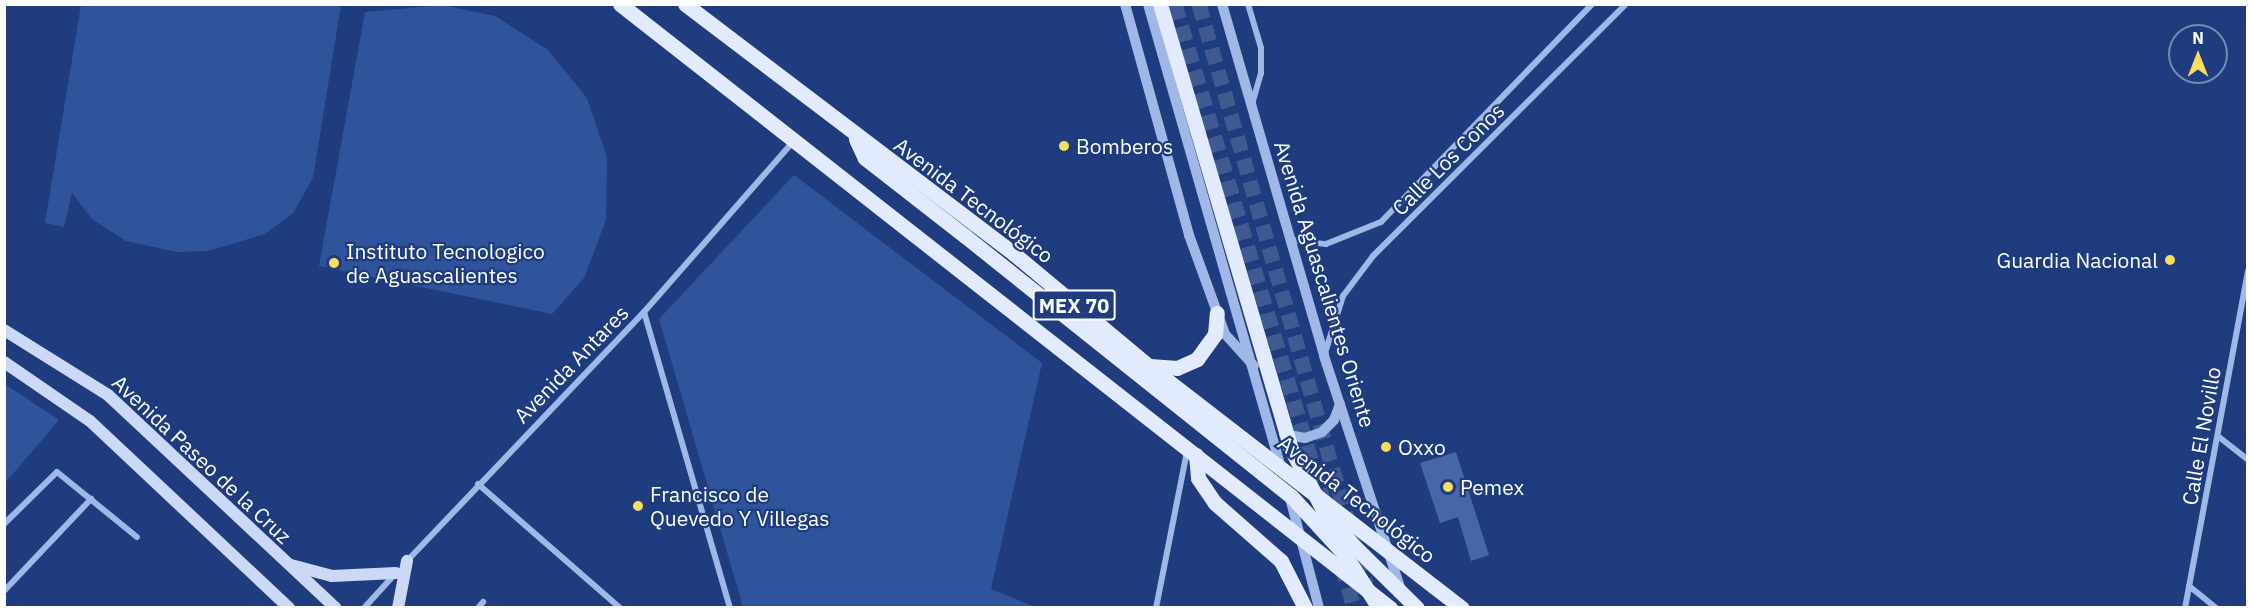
<!DOCTYPE html>
<meta charset="utf-8">
<style>
body{margin:0}
#map{position:relative;width:2252px;height:612px;overflow:hidden;background:#1e3c7e;font-family:"IBM Plex Sans",sans-serif}
div>[style]{position:absolute}
.green>*{inset:0;background:#30549c}
.building>*{inset:0;background:#4666a7}
.primary-tunnel>*{height:15px;margin-top:-7.5px;transform-origin:0;background:repeating-linear-gradient(90deg,#405991 0 15px,transparent 0 23px)}
.minor>*{height:6px;margin:-3px;padding:0 3px;transform-origin:3px;border-radius:3px;background:#a0b8e8}
.tertiary>*{height:10px;margin:-5px;padding:0 5px;transform-origin:5px;border-radius:5px;background:#a0b8e8}
.secondary>*{height:12px;margin:-6px;padding:0 6px;transform-origin:6px;border-radius:6px;background:#cbd8f6}
.primary>*{height:15px;margin:-7.5px;padding:0 7.5px;transform-origin:7.5px;border-radius:7.5px;background:#e2eafe}
.primary-bridge>*{height:15px;margin:-7.5px;padding:0 7.5px;transform-origin:7.5px;border-radius:7.5px;background:#e2eafe}
.dots>*{width:16px;height:16px;translate:-50% -50%;box-sizing:border-box;border:3px solid #1e3c7e;border-radius:50%}
span{translate:-50% -50%;white-space:nowrap;text-align:center;line-height:1.15;-webkit-text-stroke:4.5px #1e3c7e;paint-order:stroke}
.shield-label span{padding:2px 4px;background:#1e3c7e;border:2px solid;border-radius:4px;-webkit-text-stroke-width:0}
.shield-label{font-size:20px;color:#fff;font-weight:700}
.poi-label{font-size:21px;color:#fff}
.left{translate:0 -50%;text-align:left}
.right{translate:-100% -50%;text-align:right}
.street-label{font-size:21px;color:#fff}
.frame{position:absolute;inset:0;border:6px solid #fff;pointer-events:none}
.north{position:absolute;left:2168px;top:24px;width:60px;height:60px;box-sizing:border-box;background:#1e3c7e;border:2px solid #788ab2;border-radius:50%;rotate:0deg;font-size:16px;font-weight:700;line-height:24px;text-align:center;color:#fff}
.north::after{content:'';display:block;margin:auto;width:21px;height:27px;background:#f7de5f;clip-path:polygon(50% 0,100% 100%,50% 72%,0 100%)}
</style>
<div id="map">
<div class="green">
<i style="clip-path:polygon(81px 5px,341px 5px,313px 178px,293px 213px,265px 234px,208px 251px,177px 252px,126px 241px,92px 219px,72px 193px,64px 227px,45px 223px)"></i>
<i style="clip-path:polygon(442px 5px,495px 16px,548px 50px,587px 98px,607px 157px,606px 220px,584px 278px,552px 314px,319px 266px,365px 12px)"></i>
<i style="clip-path:polygon(794px 175px,1042px 363px,991px 589px,1035px 607px,743px 607px,659px 319px)"></i>
<i style="clip-path:polygon(5px 384px,59px 420px,5px 483px)"></i>
</div>
<div class="building">
<i style="clip-path:polygon(1456px 452px,1489px 555px,1471px 561px,1458px 517px,1440px 523px,1420px 463px)"></i>
</div>
<div class="primary-tunnel">
<i style="left:1175px;top:4px;width:520px;rotate:73.34deg"></i>
<i style="left:1199px;top:4px;width:604px;rotate:73.94deg"></i>
<i style="left:1342px;top:565px;width:45px;rotate:74.4deg"></i>
</div>
<div class="minor">
<i style="left:1248px;top:4px;width:46px;rotate:73.5deg"></i>
<i style="left:1261px;top:48px;width:25px;rotate:90deg"></i>
<i style="left:1261px;top:73px;width:33px;rotate:106deg"></i>
<i style="left:1292px;top:240px;width:34px;rotate:7deg"></i>
<i style="left:1326px;top:244px;width:59px;rotate:-21.8deg"></i>
<i style="left:1381px;top:222px;width:303px;rotate:-45.9deg"></i>
<i style="left:644px;top:312px;width:308px;rotate:73.8deg"></i>
<i style="left:1325px;top:353px;width:60px;rotate:-72.5deg"></i>
<i style="left:1343px;top:296px;width:50px;rotate:-53.1deg"></i>
<i style="left:1373px;top:256px;width:357px;rotate:-44.9deg"></i>
<i style="left:2219px;top:437px;width:37px;rotate:38deg"></i>
<i style="left:478px;top:484px;width:189px;rotate:41.1deg"></i>
<i style="left:4px;top:524px;width:74px;rotate:-44.5deg"></i>
<i style="left:57px;top:472px;width:103px;rotate:39.1deg"></i>
<i style="left:406px;top:562px;width:345px;rotate:-46.4deg"></i>
<i style="left:644px;top:312px;width:226px;rotate:-48.8deg"></i>
<i style="left:2189px;top:586px;width:35px;rotate:39deg"></i>
<i style="left:4px;top:591px;width:127px;rotate:-46.6deg"></i>
<i style="left:364px;top:608px;width:46px;rotate:-47.6deg"></i>
<i style="left:478px;top:608px;width:8px;rotate:-50deg"></i>
<i style="left:1156px;top:608px;width:159px;rotate:-78.8deg"></i>
<i style="left:2185px;top:608px;width:343px;rotate:-79.4deg"></i>
</div>
<div class="tertiary">
<i style="left:1125px;top:4px;width:240px;rotate:74.5deg"></i>
<i style="left:1189px;top:235px;width:105px;rotate:70deg"></i>
<i style="left:1225px;top:334px;width:43px;rotate:47.8deg"></i>
<i style="left:1148px;top:4px;width:483px;rotate:74deg"></i>
<i style="left:1222px;top:4px;width:366px;rotate:73.8deg"></i>
<i style="left:1324px;top:356px;width:246px;rotate:71.8deg"></i>
<i style="left:1284px;top:434px;width:21px;rotate:11deg"></i>
<i style="left:1305px;top:438px;width:18px;rotate:-19deg"></i>
<i style="left:1322px;top:432px;width:17px;rotate:-45deg"></i>
<i style="left:1334px;top:420px;width:17px;rotate:-69deg"></i>
<i style="left:1290px;top:498px;width:114px;rotate:75.2deg"></i>
</div>
<div class="secondary">
<i style="left:4px;top:330px;width:123px;rotate:32deg"></i>
<i style="left:108px;top:395px;width:312px;rotate:43.1deg"></i>
<i style="left:4px;top:362px;width:104px;rotate:34.5deg"></i>
<i style="left:90px;top:421px;width:273px;rotate:43.2deg"></i>
<i style="left:291px;top:565px;width:42px;rotate:15deg"></i>
<i style="left:332px;top:576px;width:64px;rotate:-2.7deg"></i>
<i style="left:398px;top:608px;width:48px;rotate:-79.2deg"></i>
</div>
<div class="primary">
<i style="left:620px;top:4px;width:979px;rotate:38.11deg"></i>
<i style="left:685px;top:4px;width:412px;rotate:37.2deg"></i>
<i style="left:1013px;top:253px;width:173px;rotate:39.8deg"></i>
<i style="left:1146px;top:364px;width:399px;rotate:37.7deg"></i>
<i style="left:856px;top:139px;width:21px;rotate:65deg"></i>
<i style="left:865px;top:158px;width:127px;rotate:38deg"></i>
<i style="left:1150px;top:366px;width:27px;rotate:4deg"></i>
<i style="left:1177px;top:368px;width:22px;rotate:-24deg"></i>
<i style="left:1197px;top:359px;width:31px;rotate:-54deg"></i>
<i style="left:1215px;top:334px;width:21px;rotate:-85deg"></i>
<i style="left:1196px;top:455px;width:23px;rotate:85deg"></i>
<i style="left:1198px;top:478px;width:30px;rotate:56deg"></i>
<i style="left:1215px;top:503px;width:88px;rotate:41.3deg"></i>
<i style="left:1281px;top:561px;width:53px;rotate:62.9deg"></i>
</div>
<div class="primary-bridge">
<i style="left:1160px;top:4px;width:462px;rotate:73.6deg"></i>
<i style="left:1290px;top:447px;width:69px;rotate:62.3deg"></i>
<i style="left:1322px;top:508px;width:47px;rotate:50.2deg"></i>
<i style="left:1352px;top:544px;width:91px;rotate:44.6deg"></i>
<i style="left:965px;top:236px;width:417px;rotate:38.6deg"></i>
<i style="left:1291px;top:496px;width:80px;rotate:47.5deg"></i>
<i style="left:1345px;top:555px;width:63px;rotate:57.3deg"></i>
</div>
<div class="dots">
<i style="left:1064px;top:146px;background:#f7de5f"></i>
<i style="left:2170px;top:260px;background:#f7de5f"></i>
<i style="left:334px;top:263px;background:#f7de5f"></i>
<i style="left:1386px;top:447px;background:#f7de5f"></i>
<i style="left:1448px;top:487px;background:#f7de5f"></i>
<i style="left:638px;top:506px;background:#f7de5f"></i>
</div>
<div class="shield-label">
<span style="left:1074px;top:305px">MEX 70</span>
</div>
<div class="poi-label">
<span class="left" style="left:1076px;top:146px">Bomberos</span>
<span class="left" style="left:346px;top:263px">Instituto Tecnologico<br>de Aguascalientes</span>
<span class="right" style="left:2158px;top:260px">Guardia Nacional</span>
<span class="left" style="left:1398px;top:447px">Oxxo</span>
<span class="left" style="left:1460px;top:487px">Pemex</span>
<span class="left" style="left:650px;top:506px">Francisco de<br>Quevedo Y Villegas</span>
</div>
<div class="street-label">
<span style="left:1448px;top:159px;rotate:-45deg">Calle Los Conos</span>
<span style="left:974px;top:200px;rotate:37deg">Avenida Tecnológico</span>
<span style="left:1325px;top:284px;rotate:73deg">Avenida Aguascalientes Oriente</span>
<span style="left:571px;top:364px;rotate:-46deg">Avenida Antares</span>
<span style="left:2201px;top:436px;rotate:-80deg">Calle El Novillo</span>
<span style="left:202px;top:459px;rotate:43deg">Avenida Paseo de la Cruz</span>
<span style="left:1357px;top:499px;rotate:38deg">Avenida Tecnológico</span>
</div>
<div class="frame"></div>
<div class="north">N</div>
</div>
